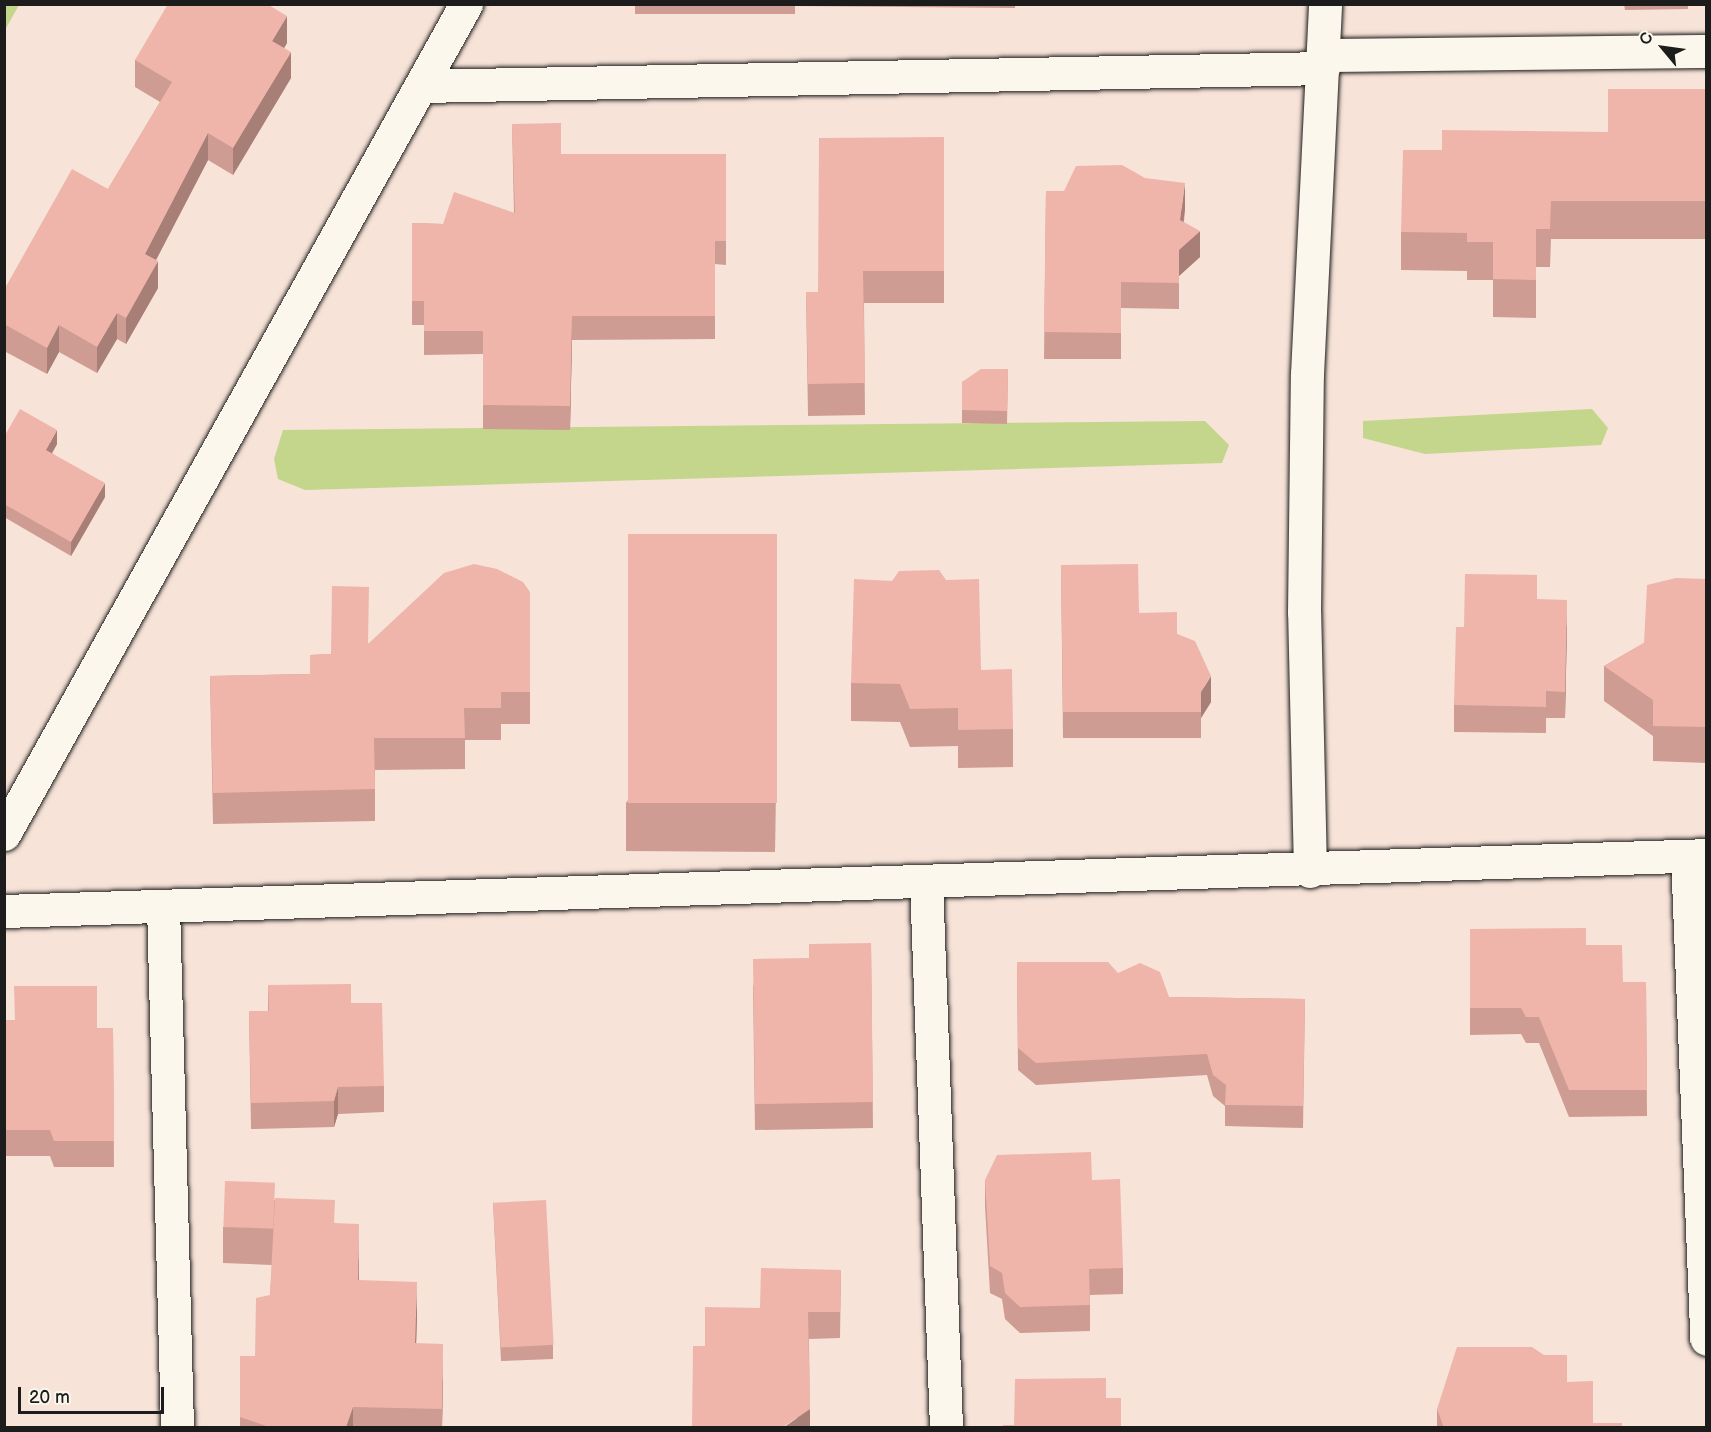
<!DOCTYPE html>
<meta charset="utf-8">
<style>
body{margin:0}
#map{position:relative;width:1711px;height:1432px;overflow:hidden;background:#f7e3d8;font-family:"Balsamiq Sans",sans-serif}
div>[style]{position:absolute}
.green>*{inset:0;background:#c3d68b}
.roads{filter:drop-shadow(0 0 2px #1c1c1c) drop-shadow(0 0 2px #1c1c1c)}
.minor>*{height:33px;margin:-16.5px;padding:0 16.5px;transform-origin:16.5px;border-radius:16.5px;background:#fbf7ec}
.wall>*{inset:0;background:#ce9c92}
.shaded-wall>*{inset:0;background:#a77f77}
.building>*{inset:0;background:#efb5aa;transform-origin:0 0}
span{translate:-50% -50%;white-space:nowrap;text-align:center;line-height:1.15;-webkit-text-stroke:5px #fbf7ec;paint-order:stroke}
.frame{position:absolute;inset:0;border:6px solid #1c1c1c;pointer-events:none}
.north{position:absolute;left:1633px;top:18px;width:60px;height:60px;-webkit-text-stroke:4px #fbf7ec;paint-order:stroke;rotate:299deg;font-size:16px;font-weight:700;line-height:24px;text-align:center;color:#1c1c1c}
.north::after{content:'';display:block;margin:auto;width:21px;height:27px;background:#1c1c1c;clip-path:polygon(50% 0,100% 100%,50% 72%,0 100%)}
.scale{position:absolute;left:18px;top:1387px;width:146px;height:27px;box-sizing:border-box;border:3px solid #1c1c1c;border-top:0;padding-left:8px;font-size:18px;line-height:21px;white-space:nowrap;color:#1c1c1c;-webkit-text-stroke:4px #fbf7ec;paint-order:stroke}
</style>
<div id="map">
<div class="green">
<i style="clip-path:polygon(5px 4px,19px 5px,5px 30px,4px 5px)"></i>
<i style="clip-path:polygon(1592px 409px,1608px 428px,1601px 445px,1425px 454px,1363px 438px,1363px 421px)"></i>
<i style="clip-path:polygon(1205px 421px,1229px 445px,1222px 463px,305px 490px,278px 479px,274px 459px,283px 430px)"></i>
</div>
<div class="roads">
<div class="minor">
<i style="left:1324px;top:55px;width:382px;rotate:-0.6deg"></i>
<i style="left:421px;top:86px;width:902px;rotate:-1.14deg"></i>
<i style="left:4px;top:834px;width:950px;rotate:-60.9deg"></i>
<i style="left:1687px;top:856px;width:483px;rotate:87.7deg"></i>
<i style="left:1310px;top:871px;width:259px;rotate:-91.3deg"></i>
<i style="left:1304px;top:612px;width:238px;rotate:-89.3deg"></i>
<i style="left:1307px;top:374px;width:370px;rotate:-87.2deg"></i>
<i style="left:926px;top:882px;width:546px;rotate:87.9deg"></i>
<i style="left:163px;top:906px;width:522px;rotate:88.46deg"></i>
<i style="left:4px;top:911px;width:1703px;rotate:-1.88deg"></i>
</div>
</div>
<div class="wall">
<i style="clip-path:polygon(635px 4px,1015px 4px,1015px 8px,795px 6px,795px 14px,635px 14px)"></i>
<i style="clip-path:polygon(1624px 4px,1688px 4px,1688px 9px,1625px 10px)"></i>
<i style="clip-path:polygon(287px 43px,284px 48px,291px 78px,233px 175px,208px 160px,156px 260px,158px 288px,126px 344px,117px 339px,97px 373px,59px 352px,47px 374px,4px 351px,4px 290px,108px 189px,160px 102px,135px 87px,135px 60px)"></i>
<i style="clip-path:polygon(1707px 89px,1707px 239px,1551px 239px,1550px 267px,1536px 267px,1536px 318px,1493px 317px,1493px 280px,1467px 280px,1467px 271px,1401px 270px,1401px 232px,1442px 150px,1608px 132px)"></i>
<i style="clip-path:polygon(512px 124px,561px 154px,726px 154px,726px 265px,715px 264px,715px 339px,572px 340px,570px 430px,483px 429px,483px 354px,424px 355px,424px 325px,412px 325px,412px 223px,443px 224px,514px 213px)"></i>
<i style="clip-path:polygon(944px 137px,944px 303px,864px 303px,865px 415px,808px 416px,806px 292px,818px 292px)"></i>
<i style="clip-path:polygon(1046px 191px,1185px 209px,1184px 222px,1200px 257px,1179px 276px,1179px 309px,1121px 308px,1121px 359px,1044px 359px)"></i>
<i style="clip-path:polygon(1008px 369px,1007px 424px,962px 423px,962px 382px)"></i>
<i style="clip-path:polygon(4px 437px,57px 444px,52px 453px,105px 497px,71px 556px,4px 517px)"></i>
<i style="clip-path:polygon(1061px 565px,1139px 613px,1177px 634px,1211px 702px,1201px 718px,1201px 738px,1063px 738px)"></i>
<i style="clip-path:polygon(1707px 579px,1707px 763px,1653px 761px,1653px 736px,1604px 701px,1604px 666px,1644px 643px)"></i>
<i style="clip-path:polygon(892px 581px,981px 670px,1013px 729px,1013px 767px,958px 768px,958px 746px,910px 747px,900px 722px,851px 721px,851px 683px)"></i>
<i style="clip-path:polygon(777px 583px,775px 852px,626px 851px,626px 803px)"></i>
<i style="clip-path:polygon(530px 592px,530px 724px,501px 724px,501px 740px,465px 740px,465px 769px,375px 770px,375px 821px,213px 824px,210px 676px,310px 674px,310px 655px,331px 654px,368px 644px)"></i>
<i style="clip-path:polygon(1537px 599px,1567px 626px,1565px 718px,1546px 718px,1546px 733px,1454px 732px,1454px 705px,1464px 627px)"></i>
<i style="clip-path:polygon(1470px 929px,1586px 945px,1623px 982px,1646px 982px,1647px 1116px,1569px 1117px,1539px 1043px,1526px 1043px,1521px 1034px,1470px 1035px)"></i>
<i style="clip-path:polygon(871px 943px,873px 1128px,755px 1130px,753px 985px,809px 958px)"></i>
<i style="clip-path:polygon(1017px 962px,1118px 973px,1169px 997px,1305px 999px,1303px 1128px,1225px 1126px,1225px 1106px,1213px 1096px,1207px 1075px,1036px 1085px,1018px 1070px)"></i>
<i style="clip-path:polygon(268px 985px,351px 1003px,384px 1086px,384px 1112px,338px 1114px,334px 1127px,251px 1129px,249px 1011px,268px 1011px)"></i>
<i style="clip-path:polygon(4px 1020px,97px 1028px,113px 1028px,114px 1167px,54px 1167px,50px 1156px,4px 1156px)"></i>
<i style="clip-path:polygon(985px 1180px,1092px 1180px,1123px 1268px,1123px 1294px,1090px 1295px,1090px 1331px,1020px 1333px,1005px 1319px,1002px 1299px,990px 1293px,985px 1206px)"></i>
<i style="clip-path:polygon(275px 1200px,335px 1223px,359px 1260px,359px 1280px,417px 1318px,416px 1343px,443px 1381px,442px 1428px,240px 1428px,240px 1356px,255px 1356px,270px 1295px,272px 1265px,223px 1263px,223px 1227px)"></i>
<i style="clip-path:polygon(493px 1202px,553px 1345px,553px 1359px,501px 1361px)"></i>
<i style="clip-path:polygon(841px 1270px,840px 1338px,809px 1339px,810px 1428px,705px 1346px,760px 1308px)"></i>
<i style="clip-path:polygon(1567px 1382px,1593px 1423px,1622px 1428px,1437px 1428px,1437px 1409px)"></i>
</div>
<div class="shaded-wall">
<i style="clip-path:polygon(287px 16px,287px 43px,272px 68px,272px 41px)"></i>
<i style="clip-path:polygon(291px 52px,291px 78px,233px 175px,233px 148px)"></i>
<i style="clip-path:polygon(208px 133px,208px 160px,145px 281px,145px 254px)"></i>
<i style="clip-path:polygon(1185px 183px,1185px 209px,1180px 246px,1180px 220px)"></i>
<i style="clip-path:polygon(1200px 231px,1200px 257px,1179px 276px,1179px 250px)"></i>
<i style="clip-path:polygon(158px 261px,158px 288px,126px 344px,126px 318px)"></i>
<i style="clip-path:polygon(117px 313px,117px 339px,97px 373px,97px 347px)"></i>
<i style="clip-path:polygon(572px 316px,572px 340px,570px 430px,570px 406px)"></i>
<i style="clip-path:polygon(59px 325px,59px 352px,47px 374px,47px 348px)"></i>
<i style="clip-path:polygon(57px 430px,57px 444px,46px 464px,46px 450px)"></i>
<i style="clip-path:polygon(105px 483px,105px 497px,71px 556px,71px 542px)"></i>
<i style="clip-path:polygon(777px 535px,777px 583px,775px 852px,775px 803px)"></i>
<i style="clip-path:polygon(1567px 600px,1567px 626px,1565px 718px,1565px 692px)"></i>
<i style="clip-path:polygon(1211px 676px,1211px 702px,1201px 718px,1201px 692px)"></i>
<i style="clip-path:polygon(338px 1087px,338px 1114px,334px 1127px,334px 1101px)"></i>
<i style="clip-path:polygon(359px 1224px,359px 1260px,358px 1317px,358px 1280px)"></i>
<i style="clip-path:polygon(417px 1282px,417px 1318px,415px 1380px,415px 1343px)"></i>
<i style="clip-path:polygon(443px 1344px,443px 1381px,442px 1428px,442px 1409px)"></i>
<i style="clip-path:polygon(353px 1407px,353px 1428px,346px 1427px)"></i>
<i style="clip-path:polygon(810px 1409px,810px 1428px,783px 1428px)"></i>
</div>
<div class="building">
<i style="clip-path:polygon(168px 4px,267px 4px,287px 16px,272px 41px,291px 52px,233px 148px,208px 133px,145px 254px,158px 261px,126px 318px,117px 313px,97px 347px,59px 325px,47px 348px,4px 324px,4px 290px,72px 169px,108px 189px,172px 82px,135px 60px)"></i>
<i style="clip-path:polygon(1608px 89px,1707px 89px,1707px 201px,1551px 201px,1550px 229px,1536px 229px,1536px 280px,1493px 279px,1493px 242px,1467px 242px,1467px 233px,1401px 232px,1403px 150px,1442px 150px,1442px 130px,1608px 132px)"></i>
<i style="clip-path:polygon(561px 123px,561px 154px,726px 154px,726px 241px,715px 241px,715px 316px,572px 316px,570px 406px,483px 405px,483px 331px,424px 331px,424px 301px,412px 301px,412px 223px,443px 224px,454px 192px,515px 213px,512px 124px)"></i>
<i style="clip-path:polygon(944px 137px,944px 271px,863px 271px,865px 383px,808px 384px,806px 292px,818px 292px,819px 138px)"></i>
<i style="clip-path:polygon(1122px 165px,1145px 178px,1185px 183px,1180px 220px,1200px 231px,1179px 250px,1179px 283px,1121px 282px,1121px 333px,1044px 332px,1046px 191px,1064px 191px,1076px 166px)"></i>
<i style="clip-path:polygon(981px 369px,1008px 369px,1007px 411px,962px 410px,962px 382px)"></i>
<i style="clip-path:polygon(20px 409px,57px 430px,46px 450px,105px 483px,71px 542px,4px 504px,4px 437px)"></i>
<i style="left:628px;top:534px;width:149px;height:269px"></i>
<i style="clip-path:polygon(474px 564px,497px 569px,523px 582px,530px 592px,530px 692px,501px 692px,501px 708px,464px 708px,465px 738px,374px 738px,375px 789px,213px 793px,210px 676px,310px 674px,310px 655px,331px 654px,332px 586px,369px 587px,368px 644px,444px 573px)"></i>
<i style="clip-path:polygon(1138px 564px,1139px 613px,1177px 612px,1177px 634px,1195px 641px,1211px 676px,1201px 692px,1201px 712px,1063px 712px,1061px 565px)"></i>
<i style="clip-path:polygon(939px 570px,946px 580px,979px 579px,981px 670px,1012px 669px,1013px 729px,958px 730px,958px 708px,910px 709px,900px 684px,851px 683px,854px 579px,892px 581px,899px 571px)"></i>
<i style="clip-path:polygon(1465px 574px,1537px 575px,1537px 599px,1567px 600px,1565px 692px,1546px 691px,1546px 707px,1454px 705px,1456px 627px,1464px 627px)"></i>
<i style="clip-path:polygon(1676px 578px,1707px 579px,1707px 727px,1653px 726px,1653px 700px,1604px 666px,1644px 643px,1647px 585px)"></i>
<i style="clip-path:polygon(1586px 928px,1586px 945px,1622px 945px,1623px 982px,1646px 982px,1647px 1090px,1569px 1090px,1539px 1017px,1526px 1017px,1521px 1008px,1470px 1008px,1470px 929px)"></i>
<i style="clip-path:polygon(871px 943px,873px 1102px,755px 1104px,753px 959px,809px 958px,809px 944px)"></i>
<i style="clip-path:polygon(1017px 962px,1108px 962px,1118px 973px,1140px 963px,1160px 972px,1169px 997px,1305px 999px,1303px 1106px,1225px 1105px,1226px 1085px,1213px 1075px,1207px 1054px,1036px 1063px,1018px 1048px)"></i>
<i style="clip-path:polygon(351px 984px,351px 1003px,382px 1003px,384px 1086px,338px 1087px,334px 1101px,251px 1103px,249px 1011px,269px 1011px,268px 985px)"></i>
<i style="clip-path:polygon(14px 986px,97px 986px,97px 1028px,113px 1028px,114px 1141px,54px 1141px,50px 1130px,4px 1130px,4px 1020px,15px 1020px)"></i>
<i style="clip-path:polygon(1091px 1152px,1092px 1180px,1120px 1179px,1123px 1268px,1089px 1269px,1090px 1305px,1020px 1307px,1005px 1293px,1002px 1273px,990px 1266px,985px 1180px,997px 1155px)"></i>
<i style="left:225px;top:1181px;width:50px;height:46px;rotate:2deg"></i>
<i style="clip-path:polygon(275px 1198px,335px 1200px,334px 1223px,359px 1224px,358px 1280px,417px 1282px,415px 1343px,443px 1344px,442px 1409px,353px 1407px,346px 1427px,272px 1428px,240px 1417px,240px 1356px,255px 1356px,256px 1298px,270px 1295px)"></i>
<i style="left:546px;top:1200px;width:145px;height:53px;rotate:87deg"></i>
<i style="clip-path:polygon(761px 1268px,841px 1270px,840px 1312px,808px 1312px,810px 1409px,783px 1427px,692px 1427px,693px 1346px,705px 1346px,705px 1307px,760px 1308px)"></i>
<i style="clip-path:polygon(1457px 1347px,1532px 1347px,1544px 1355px,1567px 1355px,1567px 1382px,1593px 1381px,1593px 1423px,1622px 1423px,1622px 1428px,1444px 1428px,1437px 1409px)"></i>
<i style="clip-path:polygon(1106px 1378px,1106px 1398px,1121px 1398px,1121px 1428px,1003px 1428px,1003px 1425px,1014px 1425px,1015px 1379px)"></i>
</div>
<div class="frame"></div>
<div class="north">С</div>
<div class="scale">20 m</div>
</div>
